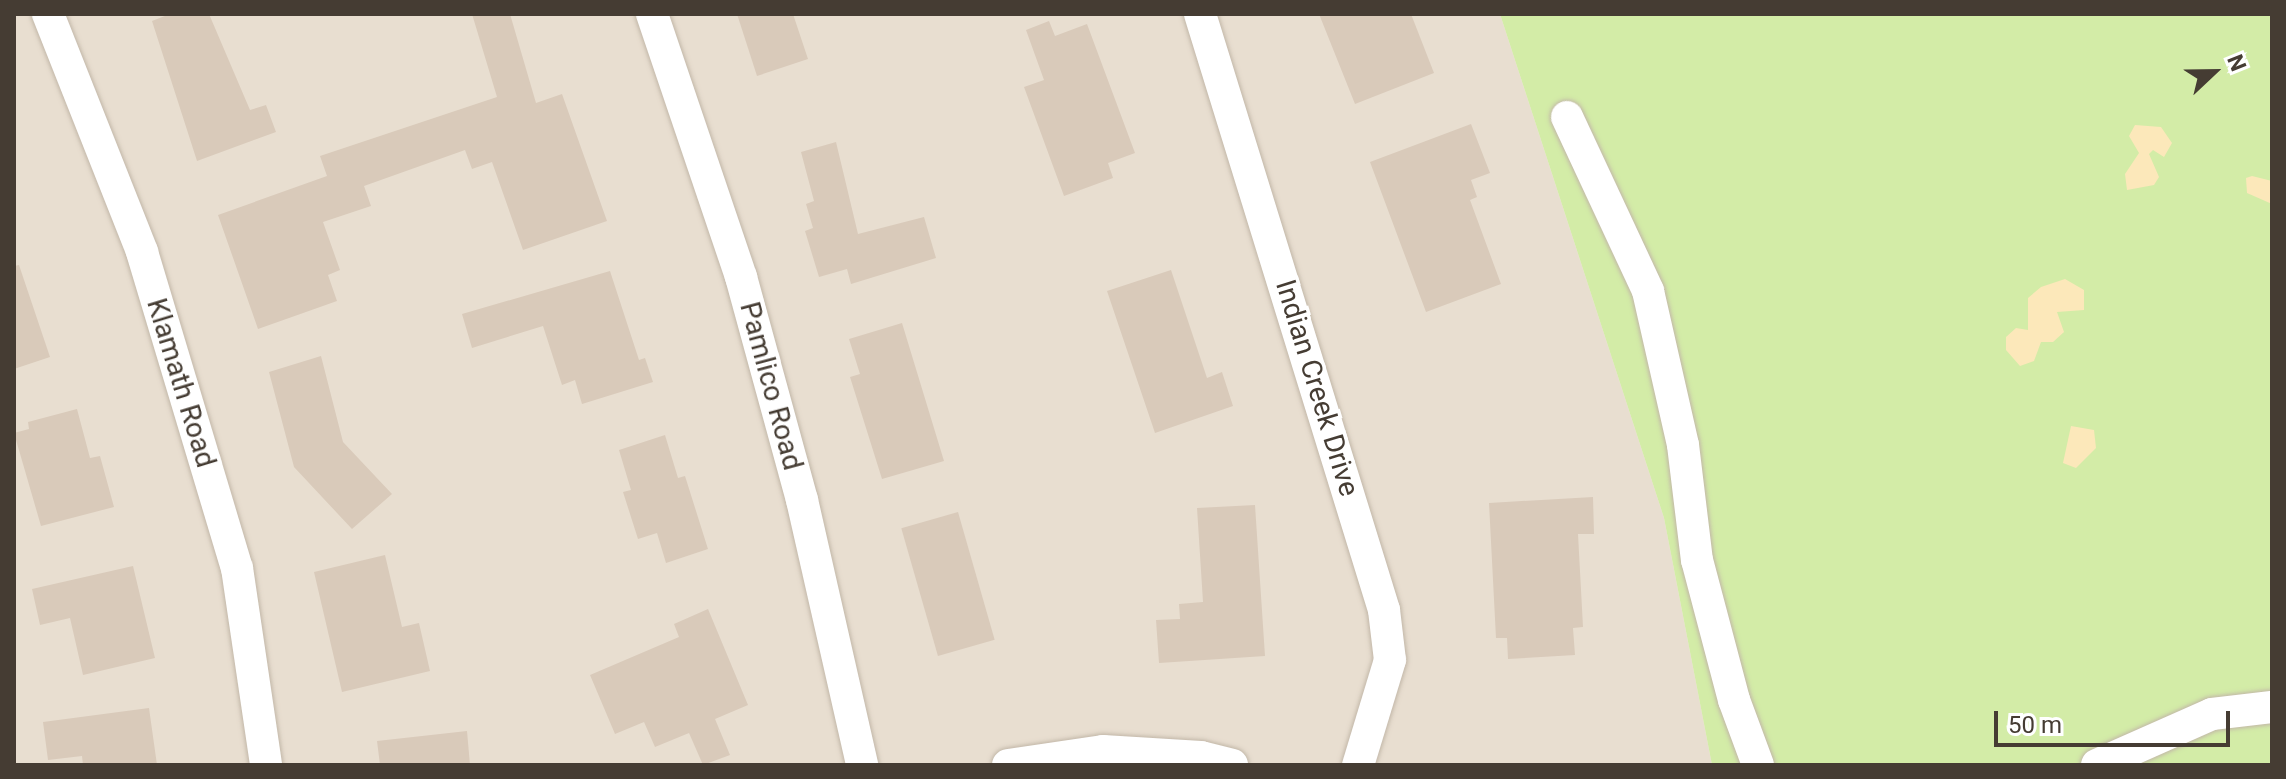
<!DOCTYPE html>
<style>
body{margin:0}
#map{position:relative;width:2286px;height:779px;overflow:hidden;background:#f3ede3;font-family:Roboto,sans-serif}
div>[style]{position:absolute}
.residential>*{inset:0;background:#e8ded0}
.green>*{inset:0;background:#d3eca7}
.sand>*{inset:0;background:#fce8ba}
.building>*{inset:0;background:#d9caba;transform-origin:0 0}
.roads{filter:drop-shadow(0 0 2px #c2b7a8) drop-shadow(0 0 2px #c2b7a8)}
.minor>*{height:32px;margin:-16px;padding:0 16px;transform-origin:16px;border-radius:16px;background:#fff}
span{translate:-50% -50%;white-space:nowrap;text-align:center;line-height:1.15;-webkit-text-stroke:7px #fff;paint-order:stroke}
.street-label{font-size:28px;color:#453c33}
.frame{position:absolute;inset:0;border:16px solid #453c33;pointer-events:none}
.north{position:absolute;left:2174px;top:32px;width:80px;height:80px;-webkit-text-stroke:6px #fff;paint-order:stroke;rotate:68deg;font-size:22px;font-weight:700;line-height:32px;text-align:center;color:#453c33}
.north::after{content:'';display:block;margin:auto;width:28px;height:36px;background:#453c33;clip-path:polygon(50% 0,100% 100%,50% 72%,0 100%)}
.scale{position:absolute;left:1994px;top:711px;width:236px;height:36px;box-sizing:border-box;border:4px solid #453c33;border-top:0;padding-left:10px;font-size:24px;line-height:28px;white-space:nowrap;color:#453c33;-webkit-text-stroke:6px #fff;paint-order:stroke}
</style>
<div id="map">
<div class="residential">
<i style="clip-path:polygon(14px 14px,1500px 14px,1664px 518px,1712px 765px,14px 765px)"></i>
</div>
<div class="green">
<i style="clip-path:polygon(1500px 14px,2272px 14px,2272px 765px,1712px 765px,1664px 518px)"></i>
</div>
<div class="sand">
<i style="clip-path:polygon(2135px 125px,2161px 127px,2172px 143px,2164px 157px,2153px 150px,2149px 154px,2159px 177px,2154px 185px,2127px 190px,2125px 174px,2139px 153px,2129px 136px)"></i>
<i style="clip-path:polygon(2252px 176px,2272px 181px,2272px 204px,2247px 193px,2246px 178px)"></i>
<i style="clip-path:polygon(2065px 279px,2084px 290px,2084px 310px,2057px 312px,2064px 332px,2053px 342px,2041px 342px,2034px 361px,2020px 366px,2006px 350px,2006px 337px,2016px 328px,2028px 330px,2028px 298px,2041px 287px)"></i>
<i style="clip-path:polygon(2071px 426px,2094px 430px,2096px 448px,2076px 468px,2063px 463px)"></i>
</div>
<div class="building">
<i style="clip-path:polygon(170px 14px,209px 14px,250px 110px,266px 105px,276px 132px,197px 161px,152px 21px)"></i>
<i style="clip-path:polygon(472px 14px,510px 14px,536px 103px,562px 94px,607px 221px,523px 250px,492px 162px,472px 169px,465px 150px,364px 186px,371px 206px,323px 222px,340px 270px,328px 275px,337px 301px,258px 329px,218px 215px,327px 176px,320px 156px,497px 97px)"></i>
<i style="clip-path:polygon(737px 14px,793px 14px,808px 59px,757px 76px)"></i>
<i style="clip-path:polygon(1319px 14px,1411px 14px,1434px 73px,1355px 104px)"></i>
<i style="clip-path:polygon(1049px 21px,1055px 36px,1087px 24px,1135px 153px,1108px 163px,1113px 178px,1064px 196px,1024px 87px,1044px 80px,1026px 30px)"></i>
<i style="clip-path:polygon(1471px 124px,1490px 173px,1471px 180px,1477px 197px,1470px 200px,1501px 284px,1426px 312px,1370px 162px)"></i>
<i style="clip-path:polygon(836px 142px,858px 234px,924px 217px,936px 258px,851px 284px,847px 269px,819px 277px,805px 231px,813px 228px,806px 204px,814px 201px,801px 152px)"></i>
<i style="clip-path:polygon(19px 265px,50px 357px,14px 369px,14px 266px)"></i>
<i style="clip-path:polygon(1171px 270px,1207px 378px,1222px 372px,1233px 406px,1155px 433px,1107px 291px)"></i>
<i style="clip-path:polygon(610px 271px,639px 360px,645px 358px,653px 382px,582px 404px,575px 380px,562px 385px,543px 326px,472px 348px,462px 314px)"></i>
<i style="clip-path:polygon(902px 323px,944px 461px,882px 479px,850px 377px,860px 374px,849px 339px)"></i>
<i style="clip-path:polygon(321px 356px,343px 442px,392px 494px,352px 529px,294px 467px,269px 372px)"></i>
<i style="clip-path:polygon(77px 409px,90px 458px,100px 456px,114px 507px,41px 526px,14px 433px,29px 429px,28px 422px)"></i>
<i style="clip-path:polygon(665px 435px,678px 478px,685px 476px,708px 549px,666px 563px,657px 533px,638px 539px,623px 492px,631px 490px,619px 450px)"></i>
<i style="clip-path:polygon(1593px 497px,1594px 534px,1578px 534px,1583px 627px,1573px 628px,1575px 655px,1508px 659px,1507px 638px,1496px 638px,1489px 503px)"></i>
<i style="clip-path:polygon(1255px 505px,1265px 656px,1159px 663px,1156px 620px,1180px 619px,1179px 604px,1203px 602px,1197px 508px)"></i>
<i style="left:958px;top:512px;width:133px;height:59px;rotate:74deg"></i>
<i style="clip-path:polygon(385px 555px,402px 627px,419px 623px,430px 671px,342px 692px,314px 572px)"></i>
<i style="clip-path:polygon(133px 566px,155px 658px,83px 675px,70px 618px,40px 625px,32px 589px)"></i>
<i style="clip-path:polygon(708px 609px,748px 705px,715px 719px,730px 755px,703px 765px,689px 733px,655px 747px,644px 722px,615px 734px,590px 675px,679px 637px,674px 624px)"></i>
<i style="clip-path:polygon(149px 708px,157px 765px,83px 765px,82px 756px,48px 760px,43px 722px)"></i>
<i style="clip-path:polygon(467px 731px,470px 765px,380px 765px,377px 741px)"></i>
</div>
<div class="roads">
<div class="minor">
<i style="left:48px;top:14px;width:256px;rotate:68.4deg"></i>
<i style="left:142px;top:252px;width:330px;rotate:73.3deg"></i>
<i style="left:237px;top:568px;width:199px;rotate:81.6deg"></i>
<i style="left:652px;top:14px;width:278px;rotate:71.3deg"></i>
<i style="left:741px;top:277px;width:231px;rotate:74.7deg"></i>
<i style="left:802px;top:500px;width:272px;rotate:77.2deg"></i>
<i style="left:1200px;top:14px;width:624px;rotate:72.84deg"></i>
<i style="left:1384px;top:610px;width:50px;rotate:83.2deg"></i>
<i style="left:1390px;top:660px;width:110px;rotate:106.9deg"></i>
<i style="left:1567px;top:117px;width:192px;rotate:65deg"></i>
<i style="left:1648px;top:291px;width:158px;rotate:77.2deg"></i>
<i style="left:1683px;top:445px;width:116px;rotate:83.1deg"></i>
<i style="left:1697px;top:560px;width:145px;rotate:75.2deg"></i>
<i style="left:1734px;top:700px;width:69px;rotate:69.7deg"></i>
<i style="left:1008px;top:765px;width:96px;rotate:-8.4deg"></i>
<i style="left:1103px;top:751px;width:98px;rotate:3.5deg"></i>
<i style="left:1201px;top:757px;width:32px;rotate:14deg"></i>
<i style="left:2097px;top:765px;width:126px;rotate:-23.9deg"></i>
<i style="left:2212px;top:714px;width:60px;rotate:-6.7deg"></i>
</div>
</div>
<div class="street-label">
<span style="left:181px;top:383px;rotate:73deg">Klamath Road</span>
<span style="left:771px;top:386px;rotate:75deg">Pamlico Road</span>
<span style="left:1317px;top:388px;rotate:73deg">Indian Creek Drive</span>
</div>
<div class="frame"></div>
<div class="north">N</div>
<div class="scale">50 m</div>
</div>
